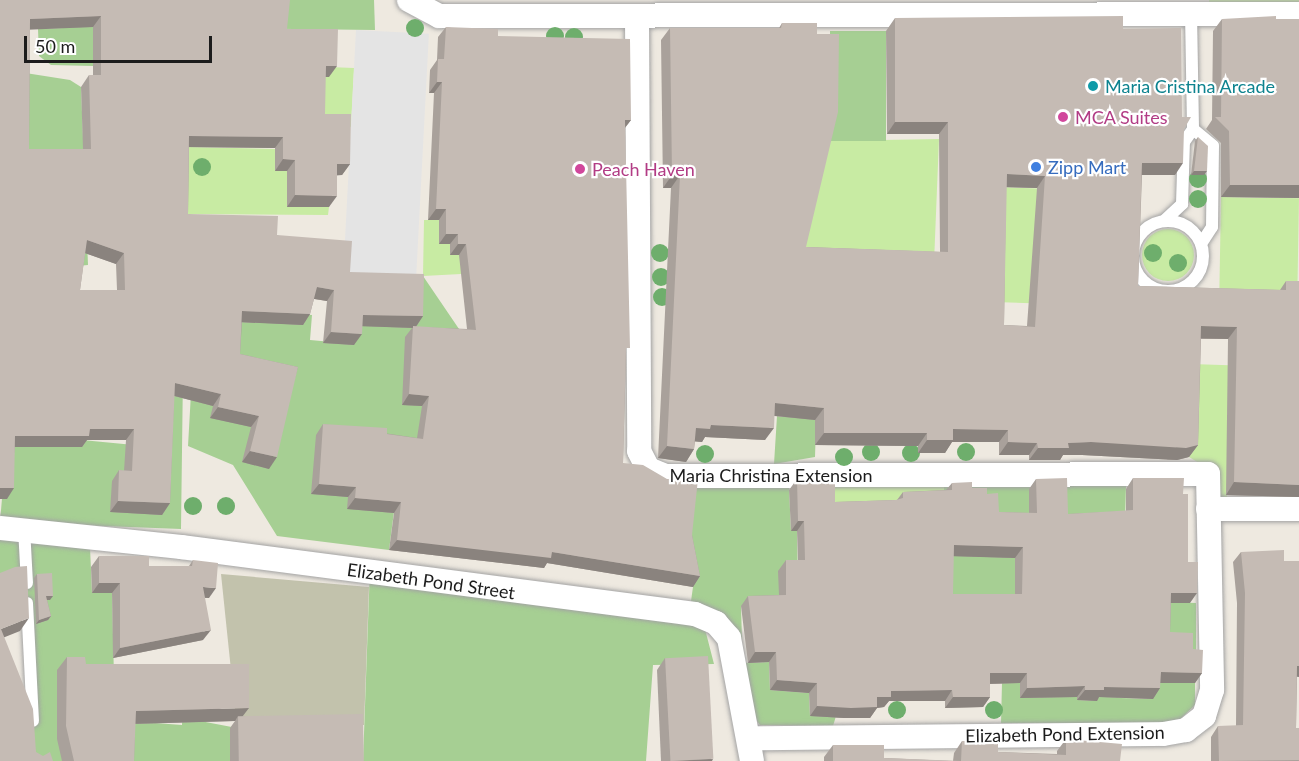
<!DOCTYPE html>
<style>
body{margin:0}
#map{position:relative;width:1299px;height:761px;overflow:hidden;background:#eee9e0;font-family:Lato,sans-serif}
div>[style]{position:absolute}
.construction>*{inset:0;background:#c2c2ac}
.grass>*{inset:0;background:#c8eba3;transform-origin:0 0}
.round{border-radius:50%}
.forest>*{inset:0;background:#a6cf93;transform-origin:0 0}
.parking>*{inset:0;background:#e4e4e4;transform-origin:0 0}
.roads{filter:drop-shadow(0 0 2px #a3a3a3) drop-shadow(0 0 2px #a3a3a3)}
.lane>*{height:12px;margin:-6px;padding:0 6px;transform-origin:6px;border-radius:6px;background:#fff}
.lane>.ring{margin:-6px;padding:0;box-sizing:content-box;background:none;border:12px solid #fff;border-radius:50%}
.street>*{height:24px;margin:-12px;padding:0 12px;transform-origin:12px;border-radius:12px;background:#fff}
.trees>*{width:18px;height:18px;margin:-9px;border-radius:50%;background:#6eae6c}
.wall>*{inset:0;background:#a9a19b}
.shaded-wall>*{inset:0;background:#8a837e}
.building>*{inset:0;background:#c5bbb4;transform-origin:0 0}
.dots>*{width:16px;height:16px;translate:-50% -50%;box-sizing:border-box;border:3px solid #fff;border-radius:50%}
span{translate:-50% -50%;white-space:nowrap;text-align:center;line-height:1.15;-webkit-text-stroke:4.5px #fff;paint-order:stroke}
.culture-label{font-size:18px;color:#0d838f}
.left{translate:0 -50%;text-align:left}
.hotel-label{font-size:18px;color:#b23c85}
.shop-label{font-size:18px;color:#366cbe}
.street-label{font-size:18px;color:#1c1c1c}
.scale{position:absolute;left:24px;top:36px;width:188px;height:27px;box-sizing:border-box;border:3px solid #1c1c1c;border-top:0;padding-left:8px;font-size:18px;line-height:21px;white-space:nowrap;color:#1c1c1c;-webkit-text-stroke:4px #fff;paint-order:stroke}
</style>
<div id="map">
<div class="construction">
<i style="clip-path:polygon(221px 574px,369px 587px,364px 725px,237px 728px)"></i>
</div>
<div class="grass">
<i style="left:1209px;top:0;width:90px;height:6px"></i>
<i style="clip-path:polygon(329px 67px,354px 68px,351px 127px,317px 113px,318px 77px)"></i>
<i style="clip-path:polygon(939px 139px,934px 263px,801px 260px,826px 141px)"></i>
<i style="clip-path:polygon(188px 147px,275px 149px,275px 170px,287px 171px,287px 206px,329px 207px,328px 215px,187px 214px)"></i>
<i style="left:998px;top:187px;width:91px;height:115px;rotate:2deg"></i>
<i style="left:1221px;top:197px;width:78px;height:104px;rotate:1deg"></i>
<i style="clip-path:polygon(424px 220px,439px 220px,439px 244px,450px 244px,450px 255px,488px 254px,461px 274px,423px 276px)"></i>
<i class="round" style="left:1142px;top:229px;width:52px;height:52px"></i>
<i style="clip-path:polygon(1191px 364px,1252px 366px,1227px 413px,1227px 505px,1218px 502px,1204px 466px,1189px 457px)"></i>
<i style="clip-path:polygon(827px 486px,944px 486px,944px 500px,828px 513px)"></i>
</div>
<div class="forest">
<i style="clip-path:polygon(93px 0,93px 66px,51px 65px,39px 56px,38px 29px,64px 28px)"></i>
<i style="clip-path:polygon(283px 0,374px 0,375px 30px,223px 28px)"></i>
<i style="left:830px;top:31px;width:56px;height:110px"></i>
<i style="clip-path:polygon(0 69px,70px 80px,81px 87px,88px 265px,65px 267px,14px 161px)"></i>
<i style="clip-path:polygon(423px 276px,476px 354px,415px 450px,395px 504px,389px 550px,277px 536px,233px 465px,188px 446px,194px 340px,234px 322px,273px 323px,286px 313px,312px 315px,310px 340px,332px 342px)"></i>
<i style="clip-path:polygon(818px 362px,815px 457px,774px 464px,777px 416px,783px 417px)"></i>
<i style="clip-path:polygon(183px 373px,181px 529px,0 522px,7px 440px,33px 447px,81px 447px,82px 440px,134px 445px,167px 384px)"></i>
<i style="clip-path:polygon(691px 485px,789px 488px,791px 531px,797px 531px,798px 583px,779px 605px,741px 606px,742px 640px,721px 614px,691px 601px,693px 587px,684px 545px)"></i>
<i style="clip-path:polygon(944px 486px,1126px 486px,1125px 521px,1100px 585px,945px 605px,946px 548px,1015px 558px,1059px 582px,944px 493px)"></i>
<i style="clip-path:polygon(0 538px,90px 547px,92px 593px,112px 593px,115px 720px,182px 725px,183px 681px,195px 720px,237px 728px,230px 761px,34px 761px,24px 629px,0 582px)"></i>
<i style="clip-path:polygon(370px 567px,675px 609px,705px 629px,714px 664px,653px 665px,646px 761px,363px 761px)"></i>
<i style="clip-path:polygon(1116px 600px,1196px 603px,1196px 660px)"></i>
<i style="clip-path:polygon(769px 662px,770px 690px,809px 693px,810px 716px,836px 716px,833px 726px,760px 725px,753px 716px,742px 663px)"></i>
<i style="clip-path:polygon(1002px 683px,1020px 683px,1021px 698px,1077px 692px,1078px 700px,1097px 701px,1097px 690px,1121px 698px,1152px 699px,1154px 683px,1195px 683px,1195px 705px,1176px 723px,1001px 723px)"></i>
</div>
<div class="parking">
<i style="left:356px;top:30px;width:73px;height:246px;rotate:3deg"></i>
</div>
<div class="roads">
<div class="lane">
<i style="left:1191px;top:13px;width:116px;rotate:89deg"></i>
<i style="left:1193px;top:129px;width:26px;rotate:40deg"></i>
<i style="left:1213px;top:146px;width:81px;rotate:90.7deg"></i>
<i style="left:1212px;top:227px;width:20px;rotate:123deg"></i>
<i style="left:1164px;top:221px;width:25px;rotate:-43deg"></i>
<i style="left:1182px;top:204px;width:62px;rotate:-88.2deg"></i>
<i style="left:1184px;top:142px;width:16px;rotate:-55deg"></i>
<i class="ring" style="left:1133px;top:221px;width:58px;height:58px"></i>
<i style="left:24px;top:528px;width:55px;rotate:86.9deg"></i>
<i style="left:27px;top:603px;width:118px;rotate:87.1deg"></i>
</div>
<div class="street">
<i style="left:409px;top:0;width:34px;rotate:28deg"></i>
<i style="left:439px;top:16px;width:860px;rotate:-0.13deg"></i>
<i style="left:637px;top:16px;width:435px;rotate:89.7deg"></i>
<i style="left:639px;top:451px;width:20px;rotate:63deg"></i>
<i style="left:648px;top:469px;width:18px;rotate:22deg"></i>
<i style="left:665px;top:476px;width:543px;rotate:-0.21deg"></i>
<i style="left:1208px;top:474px;width:216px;rotate:88.9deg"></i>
<i style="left:1212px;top:690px;width:27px;rotate:107deg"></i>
<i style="left:1204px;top:716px;width:23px;rotate:142deg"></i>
<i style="left:1186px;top:730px;width:23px;rotate:170deg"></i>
<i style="left:1163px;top:734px;width:413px;rotate:179.4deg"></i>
<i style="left:1208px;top:509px;width:91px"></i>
<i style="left:0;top:528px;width:182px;rotate:6deg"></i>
<i style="left:181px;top:547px;width:518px;rotate:7.43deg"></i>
<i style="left:695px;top:614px;width:23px;rotate:23deg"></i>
<i style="left:716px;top:623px;width:20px;rotate:49deg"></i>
<i style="left:729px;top:638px;width:125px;rotate:79.4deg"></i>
</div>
</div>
<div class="trees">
<i style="left:415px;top:28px"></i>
<i style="left:555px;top:36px"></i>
<i style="left:574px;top:37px"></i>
<i style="left:202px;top:167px"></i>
<i style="left:1198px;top:179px"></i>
<i style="left:1198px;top:199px"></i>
<i style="left:660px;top:253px"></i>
<i style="left:1153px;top:253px"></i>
<i style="left:1178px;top:263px"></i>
<i style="left:661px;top:277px"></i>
<i style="left:662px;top:297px"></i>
<i style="left:871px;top:452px"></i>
<i style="left:966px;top:452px"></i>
<i style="left:911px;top:453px"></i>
<i style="left:705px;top:454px"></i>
<i style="left:844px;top:457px"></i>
<i style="left:193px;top:506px"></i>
<i style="left:226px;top:506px"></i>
<i style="left:897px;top:710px"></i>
<i style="left:994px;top:710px"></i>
</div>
<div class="wall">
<i style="clip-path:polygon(evenodd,0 0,287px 29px,329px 77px,325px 77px,325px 114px,350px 164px,342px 175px,337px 175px,329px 207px,287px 207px,287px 171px,275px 171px,275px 148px,189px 147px,188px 214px,277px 235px,350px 272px,423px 316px,416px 327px,467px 329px,459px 255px,450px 255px,450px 244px,439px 244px,439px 220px,428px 220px,434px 93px,429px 93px,430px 70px,437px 60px,438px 37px,446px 27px,498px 36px,631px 120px,625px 128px,626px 354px,623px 463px,692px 535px,700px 576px,693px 587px,547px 563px,544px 568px,389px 550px,394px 513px,347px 509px,348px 497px,311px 494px,316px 435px,323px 424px,417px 438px,422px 406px,402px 405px,405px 337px,412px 328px,362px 326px,354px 345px,323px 343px,327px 301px,314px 299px,310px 314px,303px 325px,242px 322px,240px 354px,298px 367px,269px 469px,242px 462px,251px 427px,210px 418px,213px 406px,174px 396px,170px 503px,162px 515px,110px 512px,112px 481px,119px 470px,124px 471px,126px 440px,87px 440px,82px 447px,15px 447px,7px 499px,0 0,93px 27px,93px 75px,89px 75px,81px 87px,83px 149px,29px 149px,30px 29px,93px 27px,0 0,85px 253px,116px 264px,117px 290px,80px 290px,85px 253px)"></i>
<i style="clip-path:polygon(evenodd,895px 18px,1123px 29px,1182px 117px,1184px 129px,1175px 175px,1142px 175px,1138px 286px,1280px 290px,1286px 281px,1299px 281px,1299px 497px,1226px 495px,1228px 339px,1201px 339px,1198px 445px,1189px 457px,1177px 460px,1082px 455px,1063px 455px,1060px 460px,1029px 460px,1029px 455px,999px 455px,999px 442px,952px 442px,945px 453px,918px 453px,918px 446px,815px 445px,815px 420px,774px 416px,765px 440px,705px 437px,702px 442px,695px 441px,694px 449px,686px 462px,658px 458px,671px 188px,663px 188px,661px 40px,670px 28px,779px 28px,782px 23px,806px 247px,940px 252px,939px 134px,887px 134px,886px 31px,895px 18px,1006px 187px,1037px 188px,1027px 326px,1004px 325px,1006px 187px)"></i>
<i style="clip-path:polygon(1222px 19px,1299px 19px,1299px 198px,1221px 197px,1221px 143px,1206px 129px,1212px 120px,1213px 31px)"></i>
<i style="clip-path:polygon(1198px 137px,1204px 175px,1191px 175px,1195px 141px)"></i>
<i style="clip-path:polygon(evenodd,1133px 478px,1183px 494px,1190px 603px,1171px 603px,1170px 632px,1193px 649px,1202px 673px,1195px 683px,1160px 683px,1160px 688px,1153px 699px,1099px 697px,1097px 701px,1077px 700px,1077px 697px,1020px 698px,1020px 683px,990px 684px,990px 697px,983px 707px,945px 708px,945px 701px,889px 701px,884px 707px,877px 708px,870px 718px,844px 718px,810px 716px,809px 693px,770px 690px,769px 662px,748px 663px,741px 606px,748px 596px,779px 595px,778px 571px,786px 560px,798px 560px,797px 531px,791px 531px,789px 490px,797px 479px,835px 502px,897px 500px,903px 492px,946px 490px,952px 483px,987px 494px,999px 512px,1029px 513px,1029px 489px,1036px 479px,1068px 514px,1126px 511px,1126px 489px,1133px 478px,953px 556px,1015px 558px,1015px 594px,953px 594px,953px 556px)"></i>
<i style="clip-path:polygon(1241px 552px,1284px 561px,1297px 677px,1296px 728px,1299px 761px,1211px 761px,1211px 737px,1218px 726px,1236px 726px,1237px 603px,1233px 562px)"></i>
<i style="clip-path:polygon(99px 556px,149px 566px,189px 566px,193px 560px,209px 598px,205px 598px,203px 640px,113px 658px,112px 593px,92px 593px,91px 567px)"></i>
<i style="clip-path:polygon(37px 574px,50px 600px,47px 600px,51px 616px,48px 620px,36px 624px,34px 578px)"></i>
<i style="clip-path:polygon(67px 657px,86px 664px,243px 716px,364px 761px,230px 761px,230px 728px,235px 721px,135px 724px,134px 761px,62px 761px,57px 739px,57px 670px)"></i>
<i style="clip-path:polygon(665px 658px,712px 761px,661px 761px,657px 670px)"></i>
<i style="clip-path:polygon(1066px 739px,1120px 761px,824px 761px,824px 757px,833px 745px,884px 758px,953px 761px,954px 753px,962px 741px,998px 752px,1057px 754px,1057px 751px)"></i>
</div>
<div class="shaded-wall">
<i style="clip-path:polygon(101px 16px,93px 27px,22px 30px,30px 19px)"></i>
<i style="clip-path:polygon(326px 66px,337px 66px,329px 77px,318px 77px)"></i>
<i style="clip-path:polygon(437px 82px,442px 82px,434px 93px,429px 93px)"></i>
<i style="clip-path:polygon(625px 120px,631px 120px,623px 130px)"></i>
<i style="clip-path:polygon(895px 122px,948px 122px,939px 134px,887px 134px)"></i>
<i style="clip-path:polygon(189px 136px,283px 137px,275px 148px,181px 147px)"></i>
<i style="clip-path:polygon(283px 159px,295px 160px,287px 171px,275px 171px)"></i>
<i style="clip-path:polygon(1142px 163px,1183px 163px,1175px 175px,1133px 175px)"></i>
<i style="clip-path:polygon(337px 164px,350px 164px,342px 175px,330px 176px)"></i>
<i style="clip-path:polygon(1194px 171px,1207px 171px,1204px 175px,1191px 175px)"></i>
<i style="clip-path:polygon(1007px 174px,1045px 176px,1037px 188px,998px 187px)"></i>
<i style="clip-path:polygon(672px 175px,680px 175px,671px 188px,663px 188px)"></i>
<i style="clip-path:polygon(1230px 185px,1299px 185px,1299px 198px,1221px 197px)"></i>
<i style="clip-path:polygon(295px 195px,337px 196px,329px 207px,287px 207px)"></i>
<i style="clip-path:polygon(436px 209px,446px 209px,439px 220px,428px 220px)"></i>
<i style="clip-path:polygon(446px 234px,458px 234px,450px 244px,439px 244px)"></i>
<i style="clip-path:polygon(87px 240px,124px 253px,116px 264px,79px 251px)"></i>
<i style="clip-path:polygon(458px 244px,466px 244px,459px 255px,450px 255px)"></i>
<i style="clip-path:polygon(317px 287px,334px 290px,327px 301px,309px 298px)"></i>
<i style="clip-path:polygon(242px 311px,310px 314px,303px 325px,234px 322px)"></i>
<i style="clip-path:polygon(363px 315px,423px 316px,415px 328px,355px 326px)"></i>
<i style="clip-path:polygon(1201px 326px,1237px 327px,1228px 339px,1192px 338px)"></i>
<i style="clip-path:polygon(331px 332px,362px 334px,354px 345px,323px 343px)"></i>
<i style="clip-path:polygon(175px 383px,221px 394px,213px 406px,167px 394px)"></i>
<i style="clip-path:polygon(409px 394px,429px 396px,422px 406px,402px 405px)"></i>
<i style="clip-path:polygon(775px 403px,824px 408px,815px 420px,766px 415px)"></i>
<i style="clip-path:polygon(218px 407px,259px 416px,251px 427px,210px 418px)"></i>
<i style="clip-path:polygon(711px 425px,774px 428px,765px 440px,705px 437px,702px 442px,687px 441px,696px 428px)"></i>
<i style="clip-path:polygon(90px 429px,134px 429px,126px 440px,87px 440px,82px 447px,7px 447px,15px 436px)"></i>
<i style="clip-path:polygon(953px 429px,1008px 430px,999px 442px,952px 442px,945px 453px,918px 453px,927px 440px)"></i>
<i style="clip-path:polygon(824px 433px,927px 433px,918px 446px,815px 445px)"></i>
<i style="clip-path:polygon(1008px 442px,1037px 443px,1029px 455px,999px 455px)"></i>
<i style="clip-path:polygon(1091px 442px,1198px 445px,1189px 457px,1177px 460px,1082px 455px,1063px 455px,1060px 460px,1029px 460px,1038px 448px,1068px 443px)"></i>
<i style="clip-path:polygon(667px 446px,694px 449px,686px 462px,658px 458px)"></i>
<i style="clip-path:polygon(250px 451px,277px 457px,269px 469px,242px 462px)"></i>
<i style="clip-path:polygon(1234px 482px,1299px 485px,1299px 497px,1226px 495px)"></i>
<i style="clip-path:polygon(319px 484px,356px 487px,348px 497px,311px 494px)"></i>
<i style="clip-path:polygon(0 488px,14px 488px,7px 499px,0 499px)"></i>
<i style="clip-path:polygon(355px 498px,401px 502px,394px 513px,347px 509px)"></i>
<i style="clip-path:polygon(118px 501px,170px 503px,162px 515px,110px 512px)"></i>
<i style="clip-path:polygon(798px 521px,804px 521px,797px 531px,791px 531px)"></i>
<i style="clip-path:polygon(397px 540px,552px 552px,700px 576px,693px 587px,547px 563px,544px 568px,389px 550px)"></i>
<i style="clip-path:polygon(954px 545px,1023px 547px,1015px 558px,946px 556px)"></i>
<i style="clip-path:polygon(99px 583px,120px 583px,112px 593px,92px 593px)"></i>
<i style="clip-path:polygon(203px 587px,216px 588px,209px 598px,196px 597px)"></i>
<i style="clip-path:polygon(1171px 593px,1197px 593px,1190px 603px,1164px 603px)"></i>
<i style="clip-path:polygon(46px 596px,53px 596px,50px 600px,43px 600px)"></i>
<i style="clip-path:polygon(51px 616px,48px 620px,36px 624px,39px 620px)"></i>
<i style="clip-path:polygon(29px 618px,20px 631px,0 639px,1px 629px)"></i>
<i style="clip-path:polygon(211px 630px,203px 640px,113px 658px,120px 648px)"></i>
<i style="clip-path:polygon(755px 652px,776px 652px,769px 662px,748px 663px)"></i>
<i style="clip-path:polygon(1297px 666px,1299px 666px,1299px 677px,1290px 676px)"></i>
<i style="clip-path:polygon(1161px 672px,1202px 673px,1195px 683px,1154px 683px)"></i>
<i style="clip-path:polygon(990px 673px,1027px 673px,1020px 683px,983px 684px)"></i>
<i style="clip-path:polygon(777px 680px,817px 683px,809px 693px,770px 690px)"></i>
<i style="clip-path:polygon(1085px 686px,1077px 697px,1020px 698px,1027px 688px)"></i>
<i style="clip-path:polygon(1104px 687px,1160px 688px,1153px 699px,1099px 697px,1097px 701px,1077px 700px,1085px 690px)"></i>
<i style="clip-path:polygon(952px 690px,945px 701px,889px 701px,884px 707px,877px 708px,870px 718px,844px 718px,810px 716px,817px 706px,891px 691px)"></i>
<i style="clip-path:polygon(953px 697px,990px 697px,983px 707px,945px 708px)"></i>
<i style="clip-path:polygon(249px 708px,239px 721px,238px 716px,235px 721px,127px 724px,136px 711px)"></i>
<i style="clip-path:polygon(713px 759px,712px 761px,675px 761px)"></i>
</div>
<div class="building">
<i style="clip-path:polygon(evenodd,0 0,290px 0,287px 29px,338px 29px,337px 66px,326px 66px,325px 114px,351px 114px,350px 164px,337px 164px,337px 196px,295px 195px,295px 160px,283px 159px,283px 137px,189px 136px,188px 214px,278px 216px,277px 235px,352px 241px,350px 272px,424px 274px,423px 316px,363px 315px,362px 334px,331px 332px,334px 290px,317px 287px,310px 314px,242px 311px,240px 354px,298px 367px,277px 457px,250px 451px,259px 416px,218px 407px,221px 394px,175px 383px,170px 503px,118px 501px,119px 470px,132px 471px,134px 429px,90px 429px,89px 436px,15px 436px,14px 488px,0 488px,0 0,101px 16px,101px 75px,89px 75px,91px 149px,29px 149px,30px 19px,101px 16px,0 0,87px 240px,124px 253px,125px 290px,80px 290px,87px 240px)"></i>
<i style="clip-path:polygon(evenodd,1123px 16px,1123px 29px,1181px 28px,1182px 117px,1191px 117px,1184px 129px,1183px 163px,1142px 163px,1138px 286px,1286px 290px,1286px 281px,1299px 281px,1299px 485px,1234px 482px,1237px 327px,1201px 326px,1198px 445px,1186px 448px,1091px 442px,1068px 443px,1069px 448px,1038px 448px,1037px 443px,1008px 442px,1008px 430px,953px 429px,953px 440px,927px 440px,927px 433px,824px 433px,824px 408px,775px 403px,774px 428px,711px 425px,710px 429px,696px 428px,694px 449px,667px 446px,680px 175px,672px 175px,670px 28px,781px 28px,782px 23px,817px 23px,817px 34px,839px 34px,838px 112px,806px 247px,948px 252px,948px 122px,895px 122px,895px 18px,1123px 16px,1007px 174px,1045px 176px,1035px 327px,1004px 325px,1007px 174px)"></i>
<i style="clip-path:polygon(1276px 16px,1276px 19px,1299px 19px,1299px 185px,1230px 185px,1229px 131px,1215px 117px,1221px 117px,1222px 19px)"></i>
<i style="clip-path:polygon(446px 27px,498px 29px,498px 36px,630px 39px,631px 120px,625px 120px,630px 348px,626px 348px,623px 463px,643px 465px,667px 479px,698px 479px,692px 535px,700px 576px,552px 552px,551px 558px,397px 540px,401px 502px,355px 498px,356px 487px,319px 484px,323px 424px,387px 428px,387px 434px,423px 439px,429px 396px,409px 394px,413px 326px,476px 330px,466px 244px,458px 244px,458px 234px,446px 234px,446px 209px,436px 209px,442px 82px,437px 82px,438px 59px,444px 59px)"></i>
<i style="clip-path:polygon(1198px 137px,1208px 146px,1207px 171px,1194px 171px)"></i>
<i style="clip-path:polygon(evenodd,1067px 478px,1068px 514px,1133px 510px,1133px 478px,1184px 478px,1183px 494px,1188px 494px,1188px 562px,1198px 562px,1197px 593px,1171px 593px,1170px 632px,1193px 633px,1193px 649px,1203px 650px,1202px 673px,1161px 672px,1160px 688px,1104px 687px,1104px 690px,1085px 690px,1085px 686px,1027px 688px,1027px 673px,990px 673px,990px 697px,953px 697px,952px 690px,891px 691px,891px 697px,877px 697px,877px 707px,851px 708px,817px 706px,817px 683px,777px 680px,776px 652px,755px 652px,748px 596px,786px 595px,786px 560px,805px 560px,804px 521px,798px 521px,797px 479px,835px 479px,835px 502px,896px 500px,903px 498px,903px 492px,952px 490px,952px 483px,972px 482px,972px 488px,987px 488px,987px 494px,998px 493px,999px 512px,1037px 513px,1036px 479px,1067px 478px,954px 545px,1023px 547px,1022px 594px,953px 594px,954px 545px)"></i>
<i style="clip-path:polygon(1284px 550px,1284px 561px,1299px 561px,1299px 666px,1297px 666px,1296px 728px,1299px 728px,1299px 760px,1219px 761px,1218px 726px,1243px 725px,1245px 593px,1241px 552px)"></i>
<i style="clip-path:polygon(99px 556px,149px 556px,149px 566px,192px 566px,193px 560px,218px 563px,216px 588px,203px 587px,211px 630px,120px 648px,120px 583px,99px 583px)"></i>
<i style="clip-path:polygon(27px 566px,29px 618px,1px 629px,33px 709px,36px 752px,43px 756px,50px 752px,53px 761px,0 761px,0 573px,15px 567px)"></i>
<i style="clip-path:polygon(52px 573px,53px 596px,46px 596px,51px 616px,39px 620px,37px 574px)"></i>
<i style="left:708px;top:656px;width:103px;height:43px;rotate:87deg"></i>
<i style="clip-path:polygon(67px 657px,85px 657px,86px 664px,249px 664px,249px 708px,136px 711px,134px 761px,74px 761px,66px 726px)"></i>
<i style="left:363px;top:714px;width:47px;height:125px;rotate:89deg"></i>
<i style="clip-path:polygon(1066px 739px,1122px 744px,1120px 761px,833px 761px,833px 745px,884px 745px,884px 758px,961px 761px,962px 741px,998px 742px,998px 752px,1066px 755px)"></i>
</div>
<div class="dots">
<i style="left:1093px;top:86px;background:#0f9aa8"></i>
<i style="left:1063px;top:117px;background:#d1479c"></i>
<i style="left:1036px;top:167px;background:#3f7fe0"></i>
<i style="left:580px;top:169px;background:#d1479c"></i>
</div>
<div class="culture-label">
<span class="left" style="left:1105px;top:86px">Maria Cristina Arcade</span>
</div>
<div class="hotel-label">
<span class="left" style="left:1075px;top:117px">MCA Suites</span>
<span class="left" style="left:592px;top:169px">Peach Haven</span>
</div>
<div class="shop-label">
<span class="left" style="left:1048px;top:167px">Zipp Mart</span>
</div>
<div class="street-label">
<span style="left:771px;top:475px">Maria Christina Extension</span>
<span style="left:431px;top:581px;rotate:8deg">Elizabeth Pond Street</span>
<span style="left:1065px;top:734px;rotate:-1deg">Elizabeth Pond Extension</span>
</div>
<div class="scale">50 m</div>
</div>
